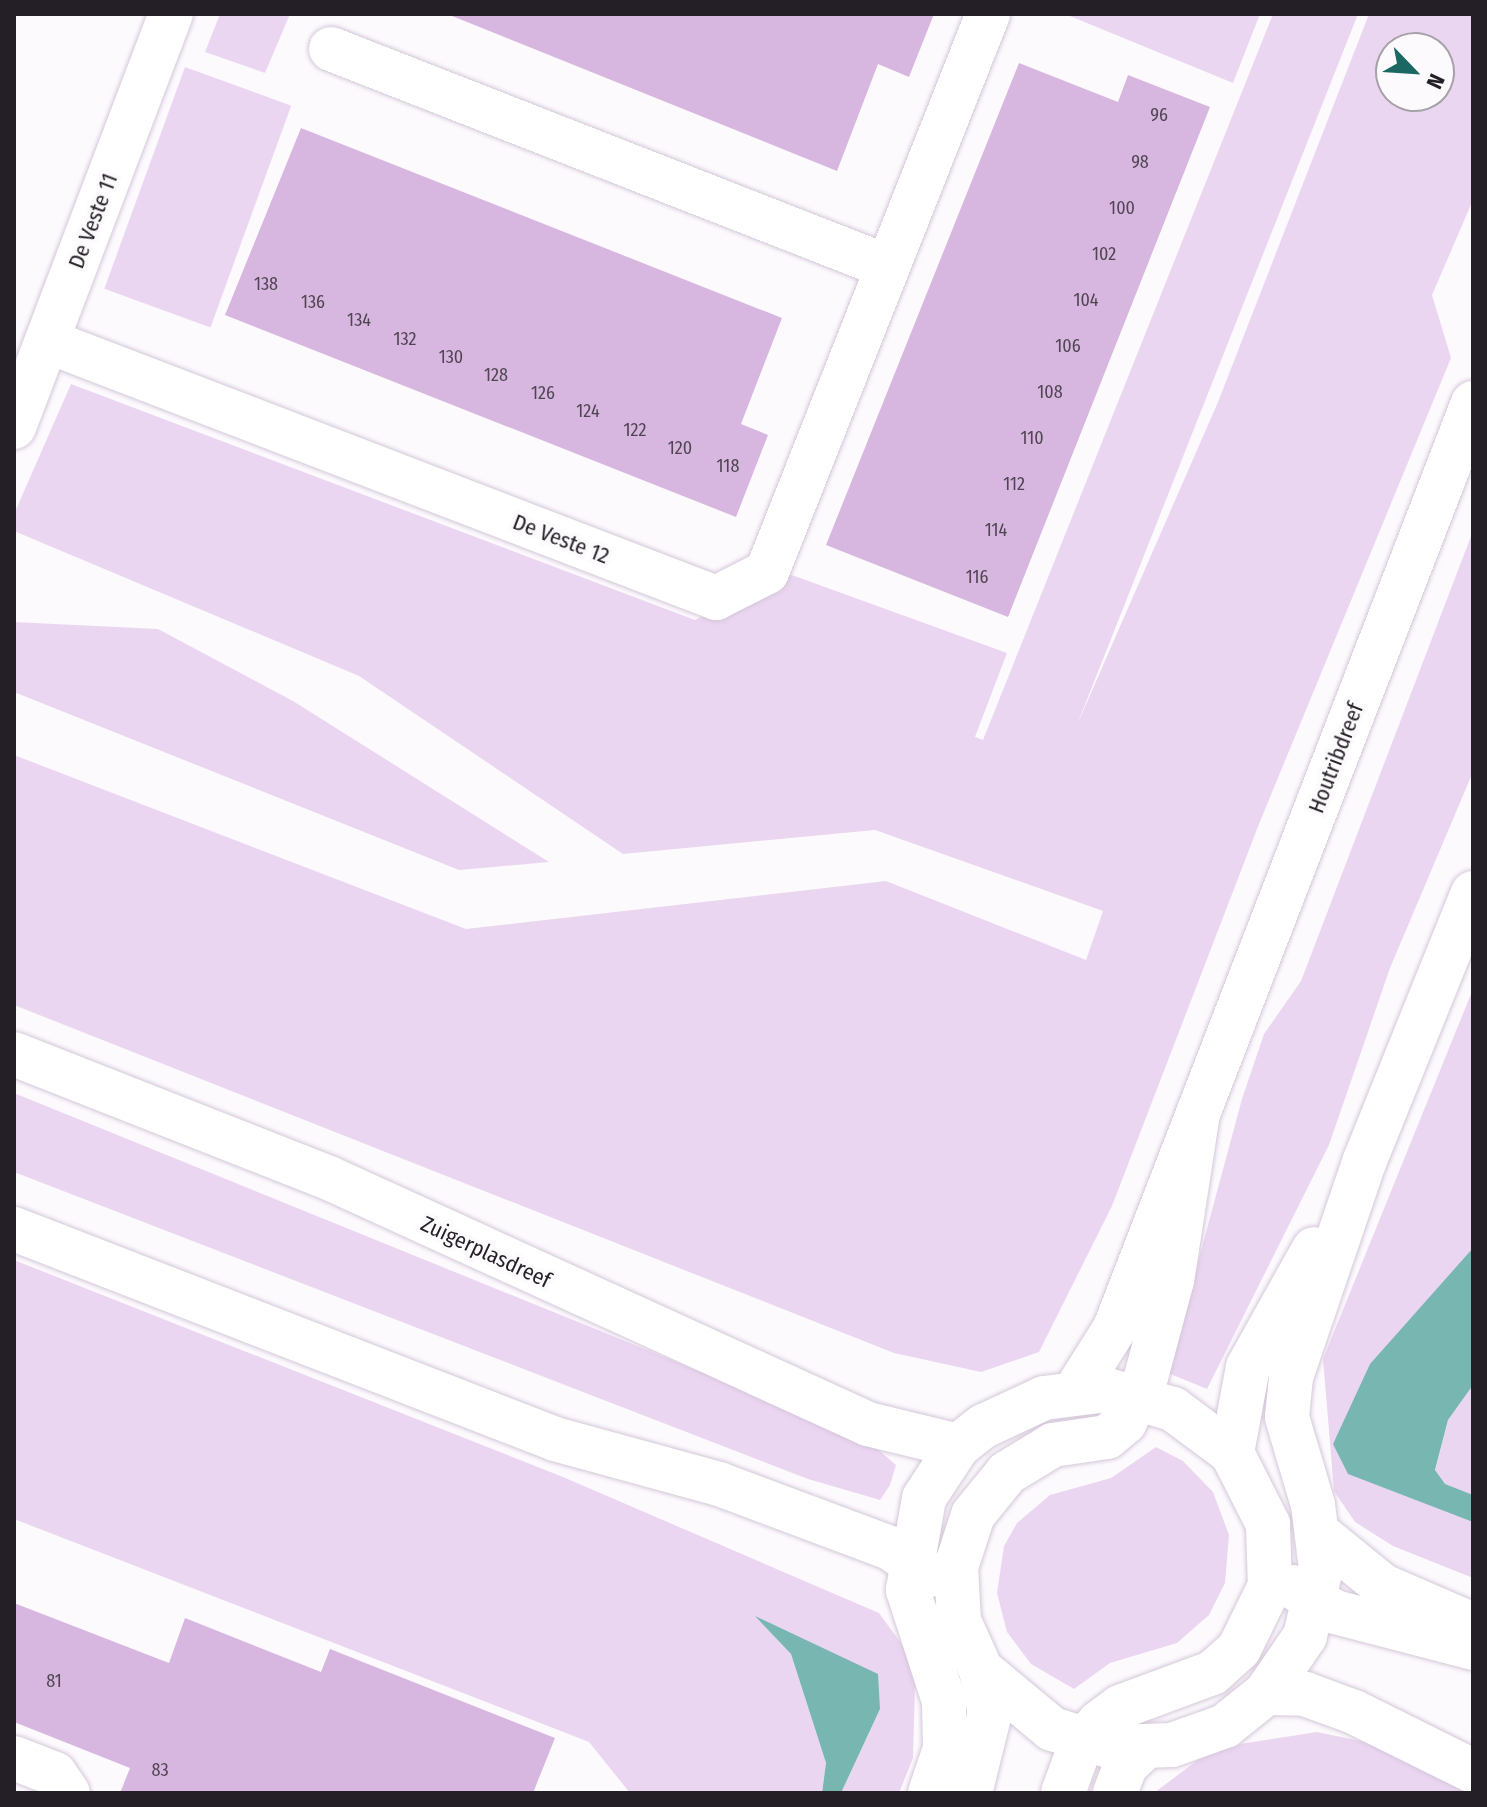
<!DOCTYPE html>
<style>
body{margin:0}
#map{position:relative;width:1487px;height:1807px;overflow:hidden;background:#fdfafe;font-family:"Fira Sans Condensed",sans-serif}
div>[style]{position:absolute}
.green>*{inset:0;background:#ebd6f2;transform-origin:0 0}
.water>*{inset:0;background:#77b6b1}
.building>*{inset:0;background:#d7b7e0}
.roads{filter:drop-shadow(0 0 2px #d5c7d9) drop-shadow(0 0 2px #d5c7d9)}
.street>*{height:44px;margin:-22px;padding:0 22px;transform-origin:22px;border-radius:22px;background:#fff}
.secondary>*{height:44px;margin:-22px;padding:0 22px;transform-origin:22px;border-radius:22px;background:#fff}
span{translate:-50% -50%;white-space:nowrap;text-align:center;line-height:1.15;-webkit-text-stroke:8px #fdfafe;paint-order:stroke}
.number-label{font-size:18px;color:#514554}
.number-label span{-webkit-text-stroke-width:0}
.street-label{font-size:22px;color:#241f26}
.frame{position:absolute;inset:0;border:16px solid #241f26;pointer-events:none}
.north{position:absolute;left:1375px;top:32px;width:80px;height:80px;box-sizing:border-box;background:#fdfafe;border:2px solid #a6a2a8;border-radius:50%;rotate:115deg;font-size:22px;font-weight:700;line-height:32px;text-align:center;color:#241f26}
.north::after{content:'';display:block;margin:auto;width:28px;height:36px;background:#1b6763;clip-path:polygon(50% 0,100% 100%,50% 72%,0 100%)}
</style>
<div id="map">
<div class="green">
<i style="clip-path:polygon(220px 14px,290px 14px,265px 73px,205px 52px)"></i>
<i style="clip-path:polygon(1065px 14px,1260px 14px,1233px 83px)"></i>
<i style="clip-path:polygon(evenodd,1273px 14px,1358px 14px,1077px 725px,1218px 402px,1369px 14px,1473px 14px,1473px 200px,1432px 295px,1451px 358px,1259px 824px,1112px 1206px,1039px 1352px,981px 1372px,894px 1353px,14px 1005px,14px 755px,466px 929px,886px 881px,1086px 960px,1103px 911px,875px 830px,623px 854px,359px 676px,14px 531px,14px 514px,71px 384px,695px 620px,789px 574px,1007px 653px,975px 737px,983px 740px,1273px 14px,1391px 48px,1439px 48px,1439px 96px,1391px 96px,1391px 48px)"></i>
<i style="left:185px;top:67px;width:113px;height:236px;rotate:20deg"></i>
<i style="clip-path:polygon(1473px 531px,1473px 772px,1390px 968px,1329px 1145px,1207px 1389px,1168px 1373px,1242px 1099px,1264px 1034px,1301px 981px)"></i>
<i style="clip-path:polygon(14px 622px,158px 629px,293px 701px,549px 862px,459px 870px,14px 692px)"></i>
<i style="clip-path:polygon(1473px 989px,1473px 1248px,1333px 1443px,1444px 1485px,1435px 1471px,1448px 1420px,1473px 1385px,1473px 1578px,1393px 1546px,1355px 1522px,1334px 1491px,1323px 1359px)"></i>
<i style="clip-path:polygon(14px 1093px,866px 1439px,896px 1465px,890px 1485px,880px 1500px,808px 1479px,14px 1172px)"></i>
<i style="clip-path:polygon(14px 1260px,563px 1477px,879px 1613px,906px 1650px,915px 1685px,913px 1758px,899px 1793px,841px 1793px,880px 1709px,757px 1618px,791px 1654px,826px 1763px,822px 1793px,630px 1793px,589px 1742px,14px 1519px)"></i>
<i style="clip-path:polygon(1156px 1447px,1183px 1461px,1213px 1492px,1229px 1535px,1225px 1583px,1209px 1615px,1177px 1643px,1110px 1663px,1074px 1689px,1031px 1664px,1007px 1632px,997px 1593px,1004px 1546px,1017px 1523px,1050px 1495px,1111px 1478px)"></i>
<i style="clip-path:polygon(1317px 1732px,1375px 1744px,1473px 1793px,1154px 1793px,1199px 1759px,1240px 1744px)"></i>
</div>
<div class="water">
<i style="clip-path:polygon(1473px 1248px,1473px 1385px,1448px 1420px,1435px 1470px,1445px 1484px,1473px 1495px,1473px 1522px,1348px 1474px,1333px 1444px,1370px 1364px)"></i>
<i style="clip-path:polygon(755px 1616px,878px 1674px,880px 1709px,841px 1793px,822px 1793px,826px 1763px,791px 1654px)"></i>
</div>
<div class="building">
<i style="clip-path:polygon(447px 14px,934px 14px,909px 77px,878px 64px,837px 171px)"></i>
<i style="clip-path:polygon(1019px 63px,1118px 102px,1128px 75px,1210px 107px,1008px 617px,826px 545px)"></i>
<i style="clip-path:polygon(301px 128px,782px 318px,741px 424px,768px 435px,736px 517px,225px 315px)"></i>
<i style="clip-path:polygon(14px 1603px,169px 1663px,185px 1618px,321px 1672px,330px 1649px,555px 1738px,533px 1793px,120px 1793px,130px 1768px,14px 1722px)"></i>
</div>
<div class="roads">
<div class="street">
<i style="left:331px;top:49px;width:598px;rotate:21.37deg"></i>
<i style="left:47px;top:341px;width:717px;rotate:21.01deg"></i>
<i style="left:716px;top:598px;width:57px;rotate:-27deg"></i>
<i style="left:767px;top:572px;width:600px;rotate:-68.39deg"></i>
<i style="left:14px;top:427px;width:442px;rotate:-69.2deg"></i>
<i style="left:14px;top:1758px;width:44px;rotate:21.3deg"></i>
<i style="left:55px;top:1774px;width:23px;rotate:56deg"></i>
</div>
<div class="secondary">
<i style="left:14px;top:1054px;width:339px;rotate:21.5deg"></i>
<i style="left:329px;top:1178px;width:592px;rotate:24.53deg"></i>
<i style="left:868px;top:1424px;width:93px;rotate:13.7deg"></i>
<i style="left:1198px;top:1113px;width:169px;rotate:98.8deg"></i>
<i style="left:1172px;top:1280px;width:100px;rotate:105deg"></i>
<i style="left:1146px;top:1377px;width:50px;rotate:115deg"></i>
<i style="left:1125px;top:1422px;width:23px;rotate:140deg"></i>
<i style="left:1107px;top:1437px;width:55px;rotate:171.6deg"></i>
<i style="left:1053px;top:1445px;width:54px;rotate:148.7deg"></i>
<i style="left:1007px;top:1473px;width:54px;rotate:129deg"></i>
<i style="left:973px;top:1515px;width:55px;rotate:108.1deg"></i>
<i style="left:956px;top:1567px;width:54px;rotate:86.8deg"></i>
<i style="left:959px;top:1621px;width:54px;rotate:65.8deg"></i>
<i style="left:981px;top:1670px;width:92px;rotate:39.7deg"></i>
<i style="left:1052px;top:1729px;width:63px;rotate:16.7deg"></i>
<i style="left:1112px;top:1747px;width:60px;rotate:-1.9deg"></i>
<i style="left:1172px;top:1745px;width:56px;rotate:-19.7deg"></i>
<i style="left:1225px;top:1726px;width:53px;rotate:-38.8deg"></i>
<i style="left:1266px;top:1693px;width:69px;rotate:-55.6deg"></i>
<i style="left:1305px;top:1636px;width:69px;rotate:-76.6deg"></i>
<i style="left:1321px;top:1569px;width:64px;rotate:-97.1deg"></i>
<i style="left:1313px;top:1505px;width:92px;rotate:-106.5deg"></i>
<i style="left:1287px;top:1417px;width:40px;rotate:-84.3deg"></i>
<i style="left:1291px;top:1377px;width:229px;rotate:-71.2deg"></i>
<i style="left:1365px;top:1160px;width:288px;rotate:-68deg"></i>
<i style="left:14px;top:1229px;width:580px;rotate:21.21deg"></i>
<i style="left:555px;top:1439px;width:170px;rotate:15.3deg"></i>
<i style="left:719px;top:1484px;width:183px;rotate:20.5deg"></i>
<i style="left:890px;top:1548px;width:48px;rotate:34deg"></i>
<i style="left:1076px;top:1390px;width:73px;rotate:-57.8deg"></i>
<i style="left:1115px;top:1328px;width:992px;rotate:-68.84deg"></i>
<i style="left:1232px;top:1453px;width:87px;rotate:-79.5deg"></i>
<i style="left:1248px;top:1367px;width:135px;rotate:-60.8deg"></i>
<i style="left:1319px;top:1534px;width:82px;rotate:39.1deg"></i>
<i style="left:1383px;top:1586px;width:98px;rotate:23.4deg"></i>
<i style="left:1293px;top:1587px;width:49px;rotate:30.8deg"></i>
<i style="left:1335px;top:1612px;width:143px;rotate:14.6deg"></i>
<i style="left:1266px;top:1693px;width:39px;rotate:1deg"></i>
<i style="left:1305px;top:1694px;width:52px;rotate:20.2deg"></i>
<i style="left:1354px;top:1712px;width:133px;rotate:26.4deg"></i>
<i style="left:930px;top:1793px;width:46px;rotate:-71.2deg"></i>
<i style="left:945px;top:1749px;width:48px;rotate:-91.2deg"></i>
<i style="left:944px;top:1701px;width:117px;rotate:-108deg"></i>
<i style="left:908px;top:1590px;width:93px;rotate:-80.1deg"></i>
<i style="left:924px;top:1498px;width:62px;rotate:-56.8deg"></i>
<i style="left:958px;top:1446px;width:33px;rotate:-38deg"></i>
<i style="left:984px;top:1426px;width:66px;rotate:-25deg"></i>
<i style="left:1044px;top:1398px;width:64px;rotate:-7.2deg"></i>
<i style="left:1107px;top:1390px;width:69px;rotate:16.1deg"></i>
<i style="left:1173px;top:1409px;width:74px;rotate:36.7deg"></i>
<i style="left:1232px;top:1453px;width:80px;rotate:63.1deg"></i>
<i style="left:1268px;top:1524px;width:62px;rotate:88.2deg"></i>
<i style="left:1270px;top:1586px;width:70px;rotate:116.2deg"></i>
<i style="left:1239px;top:1649px;width:36px;rotate:138deg"></i>
<i style="left:1212px;top:1673px;width:98px;rotate:159.7deg"></i>
<i style="left:1120px;top:1707px;width:26px;rotate:143deg"></i>
<i style="left:1099px;top:1723px;width:25px;rotate:133deg"></i>
<i style="left:1082px;top:1741px;width:55px;rotate:110.1deg"></i>
<i style="left:970px;top:1793px;width:82px;rotate:-76deg"></i>
<i style="left:990px;top:1713px;width:44px;rotate:-101.8deg"></i>
<i style="left:1115px;top:1793px;width:30px;rotate:-69deg"></i>
<i style="left:1126px;top:1765px;width:25px;rotate:-43deg"></i>
</div>
</div>
<div class="number-label">
<span style="left:1159px;top:115px">96</span>
<span style="left:1140px;top:162px">98</span>
<span style="left:1122px;top:208px">100</span>
<span style="left:1104px;top:254px">102</span>
<span style="left:266px;top:284px">138</span>
<span style="left:1086px;top:300px">104</span>
<span style="left:313px;top:302px">136</span>
<span style="left:359px;top:320px">134</span>
<span style="left:405px;top:339px">132</span>
<span style="left:1068px;top:346px">106</span>
<span style="left:451px;top:357px">130</span>
<span style="left:496px;top:375px">128</span>
<span style="left:1050px;top:392px">108</span>
<span style="left:543px;top:393px">126</span>
<span style="left:588px;top:411px">124</span>
<span style="left:635px;top:430px">122</span>
<span style="left:1032px;top:438px">110</span>
<span style="left:680px;top:448px">120</span>
<span style="left:728px;top:466px">118</span>
<span style="left:1014px;top:484px">112</span>
<span style="left:996px;top:530px">114</span>
<span style="left:977px;top:577px">116</span>
<span style="left:54px;top:1681px">81</span>
<span style="left:160px;top:1770px">83</span>
</div>
<div class="street-label">
<span style="left:93px;top:221px;rotate:-69deg">De Veste 11</span>
<span style="left:561px;top:539px;rotate:21deg">De Veste 12</span>
<span style="left:1336px;top:758px;rotate:-69deg">Houtribdreef</span>
<span style="left:486px;top:1252px;rotate:25deg">Zuigerplasdreef</span>
</div>
<div class="frame"></div>
<div class="north">N</div>
</div>
